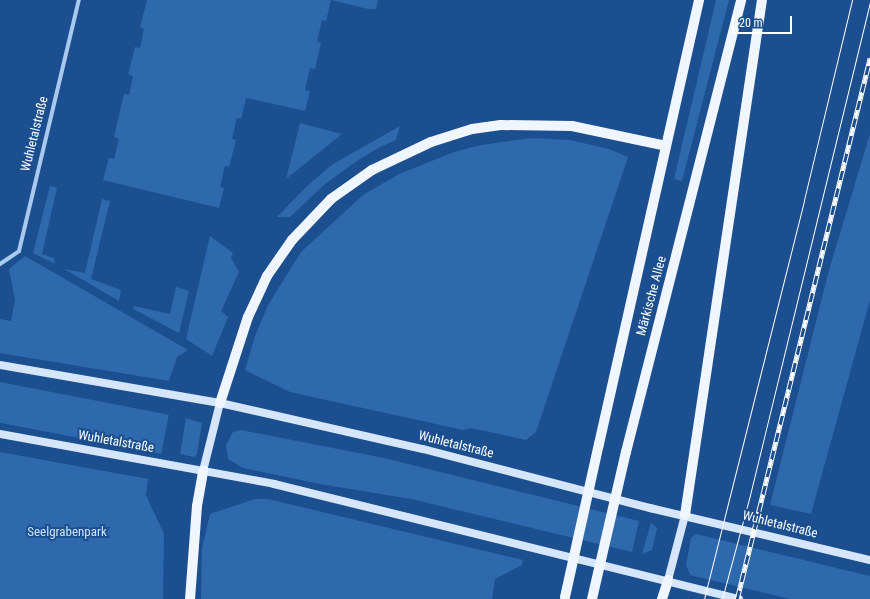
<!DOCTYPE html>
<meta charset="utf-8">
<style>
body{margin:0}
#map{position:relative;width:870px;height:599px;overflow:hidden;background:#1b4f8f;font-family:"Roboto Condensed",sans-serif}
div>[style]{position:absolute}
.green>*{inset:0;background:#2e69ad;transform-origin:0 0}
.minor>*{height:4px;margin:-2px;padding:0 2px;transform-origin:2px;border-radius:2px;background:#a9c9ee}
.secondary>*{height:8px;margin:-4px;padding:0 4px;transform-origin:4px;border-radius:4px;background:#d6e6fa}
.primary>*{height:10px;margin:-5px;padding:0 5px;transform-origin:5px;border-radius:5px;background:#f0f6ff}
.tram>*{height:1px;margin:-0.5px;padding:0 0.5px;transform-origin:0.5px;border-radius:0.5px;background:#fff}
.rail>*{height:4.5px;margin-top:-2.25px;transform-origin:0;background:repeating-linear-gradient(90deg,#1b4f8f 0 9px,#fff 0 18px);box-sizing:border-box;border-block:1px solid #fff}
.primary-bridge>*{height:10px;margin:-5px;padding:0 5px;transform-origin:5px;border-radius:5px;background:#f0f6ff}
span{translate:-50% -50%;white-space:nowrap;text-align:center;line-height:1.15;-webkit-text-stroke:4px #1b4f8f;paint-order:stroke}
.street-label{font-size:13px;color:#fff}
.park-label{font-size:13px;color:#cfe3fa}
.scale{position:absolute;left:732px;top:16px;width:60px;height:18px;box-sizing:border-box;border:2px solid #fff;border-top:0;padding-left:5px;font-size:12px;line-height:14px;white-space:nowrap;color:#fff;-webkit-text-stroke:3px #1b4f8f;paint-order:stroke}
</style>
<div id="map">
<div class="green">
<i style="clip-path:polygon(147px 0,378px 0,376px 9px,368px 9px,331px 0,326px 21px,322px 20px,317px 42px,321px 43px,315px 69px,310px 68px,305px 90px,310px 91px,305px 111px,246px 98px,241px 119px,237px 118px,232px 139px,236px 140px,229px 167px,225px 166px,220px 187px,224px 188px,219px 208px,103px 180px,109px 158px,114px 159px,119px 139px,114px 137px,124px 94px,129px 95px,133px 76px,128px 74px,135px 47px,140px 48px,144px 29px,140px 27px)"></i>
<i style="clip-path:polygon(716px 0,729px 0,682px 181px,674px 179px)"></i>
<i style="clip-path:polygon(300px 123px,342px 134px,286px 179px)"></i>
<i style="clip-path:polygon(400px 126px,396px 140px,378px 148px,357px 161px,325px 184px,290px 217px,277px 217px,308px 185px,333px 164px)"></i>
<i style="clip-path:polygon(870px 134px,870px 300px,811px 514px,770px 505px,829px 270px)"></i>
<i style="clip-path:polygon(533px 138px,570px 140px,609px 149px,628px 157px,536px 432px,526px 440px,471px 428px,463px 430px,290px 392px,245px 370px,255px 336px,268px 305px,301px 252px,363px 195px,399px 174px,454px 152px,481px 145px)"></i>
<i style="clip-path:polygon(50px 186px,57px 188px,42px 254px,54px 258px,55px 264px,33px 253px)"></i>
<i style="clip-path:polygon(102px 199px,110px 201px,91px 279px,121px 290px,119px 301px,64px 269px,85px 273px)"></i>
<i style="clip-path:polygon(210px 236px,233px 253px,231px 258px,239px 272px,221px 311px,228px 317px,212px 356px,186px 339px)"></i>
<i style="clip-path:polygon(25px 256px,188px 350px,177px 357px,169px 381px,0 353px,0 319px,11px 321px,15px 300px,9px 269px)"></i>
<i style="clip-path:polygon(176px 287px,189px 291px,179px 333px,133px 309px,134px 306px,170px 314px)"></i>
<i style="left:0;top:382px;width:172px;height:40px;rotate:11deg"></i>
<i style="clip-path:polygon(186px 418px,202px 423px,197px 454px,194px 457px,180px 454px)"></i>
<i style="clip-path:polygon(241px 430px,384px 458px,639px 521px,632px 552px,411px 499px,320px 484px,243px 468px,228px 459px,226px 445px,233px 432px)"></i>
<i style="clip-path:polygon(0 452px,148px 479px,146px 495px,164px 534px,163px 599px,0 599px)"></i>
<i style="clip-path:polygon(255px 499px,268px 499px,523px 560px,522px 565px,495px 579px,492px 599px,201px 599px,202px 548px,210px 514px)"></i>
<i style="clip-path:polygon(651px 523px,657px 528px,652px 550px,642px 554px)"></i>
<i style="clip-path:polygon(696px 534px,870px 576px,870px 599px,790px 599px,690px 575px,686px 565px,691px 538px)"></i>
</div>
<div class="minor">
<i style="left:0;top:264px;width:23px;rotate:-34deg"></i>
<i style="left:19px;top:251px;width:258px;rotate:-76.6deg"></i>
</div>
<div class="secondary">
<i style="left:0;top:365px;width:223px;rotate:9.8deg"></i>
<i style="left:220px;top:403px;width:208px;rotate:12.8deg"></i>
<i style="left:423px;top:449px;width:235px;rotate:14.6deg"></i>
<i style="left:650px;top:508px;width:226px;rotate:13.3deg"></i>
<i style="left:0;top:434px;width:279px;rotate:10.3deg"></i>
<i style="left:274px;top:484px;width:479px;rotate:13.9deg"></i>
<i style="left:203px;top:471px;width:70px;rotate:-76deg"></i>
<i style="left:668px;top:580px;width:67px;rotate:-75.3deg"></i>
</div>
<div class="primary">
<i style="left:220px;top:403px;width:90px;rotate:-72deg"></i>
<i style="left:248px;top:317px;width:45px;rotate:-65.1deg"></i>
<i style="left:267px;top:276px;width:44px;rotate:-55.2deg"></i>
<i style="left:292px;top:240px;width:57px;rotate:-46.4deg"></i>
<i style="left:331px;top:199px;width:50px;rotate:-35.3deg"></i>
<i style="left:372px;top:170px;width:65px;rotate:-25.4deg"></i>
<i style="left:431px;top:142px;width:43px;rotate:-17.6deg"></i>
<i style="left:472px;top:129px;width:29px;rotate:-8deg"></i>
<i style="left:501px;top:125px;width:71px;rotate:0.8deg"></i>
<i style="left:572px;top:126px;width:96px;rotate:12deg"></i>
<i style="left:599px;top:444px;width:455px;rotate:-77.3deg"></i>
<i style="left:626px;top:452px;width:466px;rotate:-75.7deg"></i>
<i style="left:685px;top:515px;width:521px;rotate:-81.5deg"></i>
<i style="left:190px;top:599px;width:93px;rotate:-85.7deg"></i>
<i style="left:197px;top:506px;width:36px;rotate:-80deg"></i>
<i style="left:662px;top:599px;width:20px;rotate:-72deg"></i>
</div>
<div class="tram">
<i style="left:704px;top:599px;width:411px;rotate:-75.9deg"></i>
<i style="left:804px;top:200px;width:206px;rotate:-76.5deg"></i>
<i style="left:722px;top:599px;width:108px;rotate:-74.9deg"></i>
<i style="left:750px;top:495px;width:507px;rotate:-76.32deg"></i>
</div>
<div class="rail">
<i style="left:737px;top:599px;width:557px;rotate:-76.19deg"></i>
</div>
<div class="primary-bridge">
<i style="left:565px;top:597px;width:157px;rotate:-77.5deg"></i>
<i style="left:592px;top:599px;width:151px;rotate:-77deg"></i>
</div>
<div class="street-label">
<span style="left:35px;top:134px;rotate:-76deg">Wuhletalstraße</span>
<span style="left:652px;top:296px;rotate:-75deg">Märkische Allee</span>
<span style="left:116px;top:442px;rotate:10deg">Wuhletalstraße</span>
<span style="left:456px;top:445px;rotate:14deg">Wuhletalstraße</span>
<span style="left:780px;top:525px;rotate:14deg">Wuhletalstraße</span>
</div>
<div class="park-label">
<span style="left:67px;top:532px">Seelgrabenpark</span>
</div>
<div class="scale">20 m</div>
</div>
